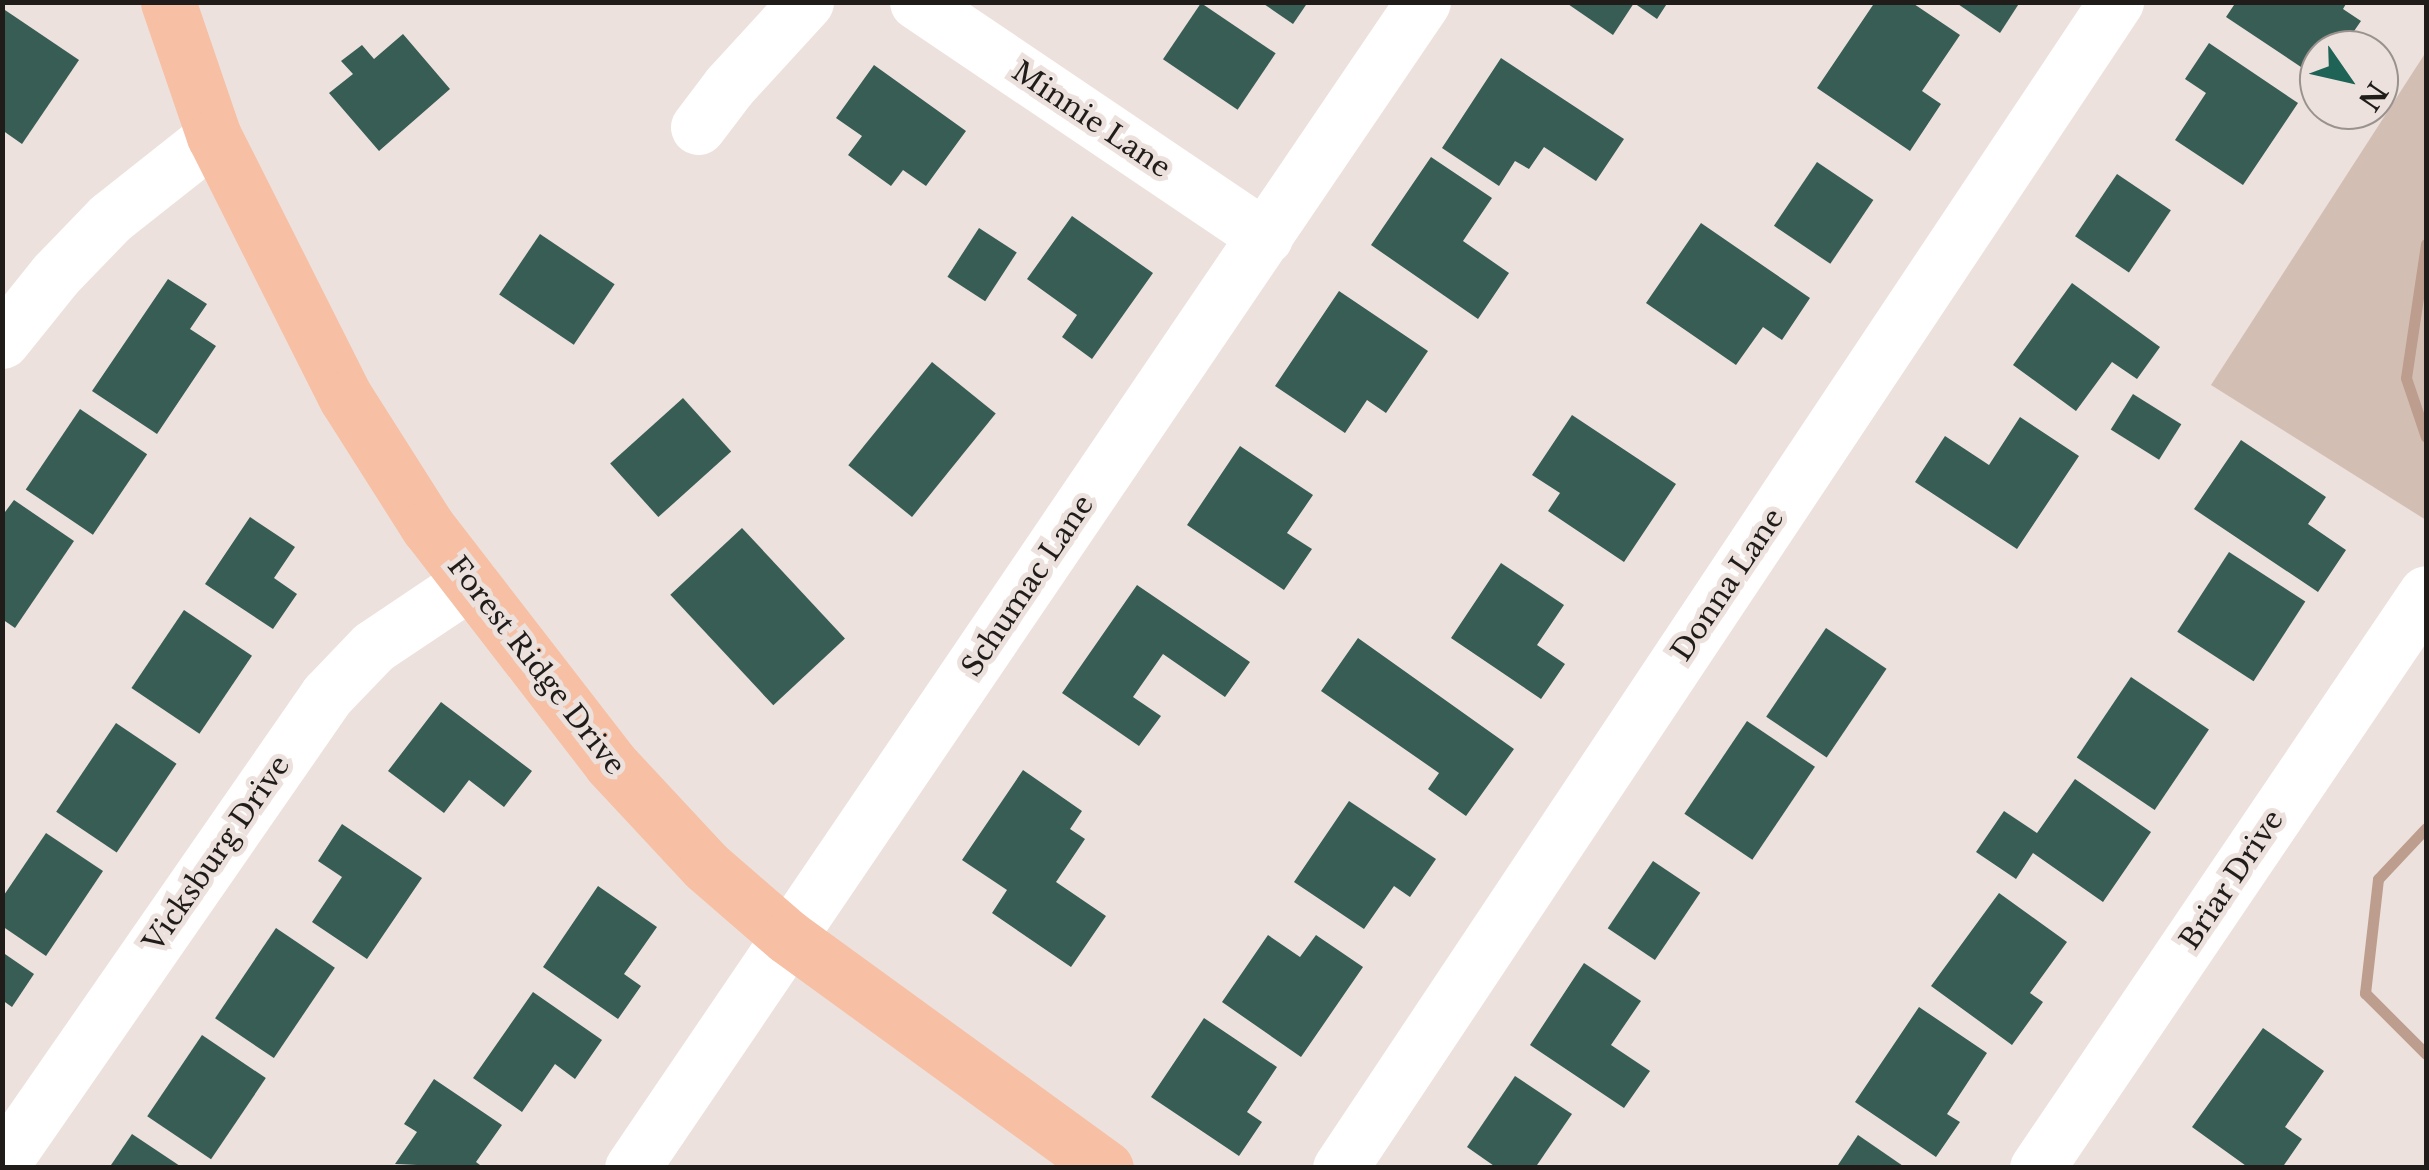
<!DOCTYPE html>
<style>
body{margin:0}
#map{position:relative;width:2429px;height:1170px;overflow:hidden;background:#ece1dc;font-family:"Libre Baskerville",serif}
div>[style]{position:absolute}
.green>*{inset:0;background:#d3beb4}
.stream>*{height:11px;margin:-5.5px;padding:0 5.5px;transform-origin:5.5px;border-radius:5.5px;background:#bd9d8d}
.building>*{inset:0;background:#385d54;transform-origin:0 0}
.minor>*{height:55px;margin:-27.5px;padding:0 27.5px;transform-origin:27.5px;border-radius:27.5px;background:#fff}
.major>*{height:55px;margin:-27.5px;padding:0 27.5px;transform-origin:27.5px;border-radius:27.5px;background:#f7bfa3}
span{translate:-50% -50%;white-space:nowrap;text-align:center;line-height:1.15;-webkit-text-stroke:10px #ece1dc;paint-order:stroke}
.street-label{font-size:28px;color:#1f1c1a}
.frame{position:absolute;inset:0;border:5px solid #1f1c1a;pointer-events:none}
.north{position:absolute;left:2299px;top:30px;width:100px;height:100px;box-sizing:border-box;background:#ece1dc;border:2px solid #9a928e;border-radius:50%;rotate:124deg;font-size:28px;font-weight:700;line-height:40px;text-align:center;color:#1f1c1a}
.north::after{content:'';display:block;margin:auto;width:35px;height:45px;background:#1e6355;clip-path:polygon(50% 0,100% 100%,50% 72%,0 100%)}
</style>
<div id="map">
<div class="green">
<i style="clip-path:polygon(2426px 52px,2426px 520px,2211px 385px)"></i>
</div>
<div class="stream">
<i style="left:2426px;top:244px;width:135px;rotate:98.5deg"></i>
<i style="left:2406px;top:378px;width:62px;rotate:71.3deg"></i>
<i style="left:2426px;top:828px;width:70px;rotate:133.3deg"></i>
<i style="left:2378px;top:879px;width:115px;rotate:96.5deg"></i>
<i style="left:2365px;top:993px;width:86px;rotate:45deg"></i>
</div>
<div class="building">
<i style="clip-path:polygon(1261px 2px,1308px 2px,1293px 24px)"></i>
<i style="clip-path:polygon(1565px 2px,1668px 2px,1657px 19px,1634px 3px,1613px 35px)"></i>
<i style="clip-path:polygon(1875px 2px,1911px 2px,1960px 35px,1922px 91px,1941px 104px,1910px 151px,1817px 88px)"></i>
<i style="clip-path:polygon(1955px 2px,2020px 2px,2000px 33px)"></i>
<i style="clip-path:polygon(2236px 2px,2347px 2px,2343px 9px,2361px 21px,2341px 50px,2319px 50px,2319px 79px,2226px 17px)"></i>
<i style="left:1201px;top:3px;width:90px;height:68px;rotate:34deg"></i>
<i style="clip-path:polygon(2px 8px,79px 60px,22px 144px,2px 130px)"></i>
<i style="clip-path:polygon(403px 34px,450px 89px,379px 151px,329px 93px,353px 74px,341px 61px,362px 45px,374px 59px)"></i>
<i style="clip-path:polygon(2209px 43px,2298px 103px,2243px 185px,2175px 140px,2206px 93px,2185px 79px)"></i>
<i style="clip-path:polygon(1501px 58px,1624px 139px,1596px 181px,1544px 147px,1529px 169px,1515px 161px,1499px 186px,1442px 148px)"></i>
<i style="clip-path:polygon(874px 65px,966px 131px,926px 186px,903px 170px,891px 186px,848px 155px,862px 136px,836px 118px)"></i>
<i style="clip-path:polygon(1431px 157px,1492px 198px,1463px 241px,1509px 273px,1478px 319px,1371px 245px)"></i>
<i style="left:1817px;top:162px;width:68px;height:77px;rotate:34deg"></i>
<i style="left:2117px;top:174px;width:65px;height:75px;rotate:34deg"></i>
<i style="clip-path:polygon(1072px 216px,1153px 273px,1092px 359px,1062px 337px,1077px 315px,1027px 279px)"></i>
<i style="clip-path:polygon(1701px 223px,1810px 298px,1782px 340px,1763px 327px,1736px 365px,1646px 303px)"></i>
<i style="left:979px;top:228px;width:45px;height:58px;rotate:33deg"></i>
<i style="left:540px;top:234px;width:90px;height:73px;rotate:34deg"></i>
<i style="clip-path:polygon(168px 279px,207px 304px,190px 329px,216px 346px,157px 434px,92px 391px)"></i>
<i style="clip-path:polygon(2072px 283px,2160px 347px,2137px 379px,2112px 362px,2076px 411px,2013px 365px)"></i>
<i style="clip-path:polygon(1339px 291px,1428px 351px,1386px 413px,1367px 400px,1345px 433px,1275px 386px)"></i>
<i style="left:932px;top:362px;width:82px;height:133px;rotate:39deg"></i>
<i style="left:2133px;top:394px;width:57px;height:42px;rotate:32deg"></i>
<i style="left:683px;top:398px;width:72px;height:98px;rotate:48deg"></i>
<i style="left:80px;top:409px;width:81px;height:97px;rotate:34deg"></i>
<i style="clip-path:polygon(1572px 415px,1676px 484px,1624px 562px,1548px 511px,1560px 493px,1532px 475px)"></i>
<i style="clip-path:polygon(2020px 417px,2079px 456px,2017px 549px,1915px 482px,1945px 436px,1989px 465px)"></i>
<i style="clip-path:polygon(2241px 440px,2326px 497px,2308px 524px,2346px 550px,2318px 592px,2194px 509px)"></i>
<i style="clip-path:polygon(1240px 446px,1313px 495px,1287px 533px,1312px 549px,1284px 590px,1187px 525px)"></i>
<i style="clip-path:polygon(14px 500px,74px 541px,15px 628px,2px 619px,2px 516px)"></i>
<i style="clip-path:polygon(250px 517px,295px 547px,274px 578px,297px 594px,273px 629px,205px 584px)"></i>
<i style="left:742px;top:528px;width:151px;height:98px;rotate:47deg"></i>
<i style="left:2229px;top:552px;width:91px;height:95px;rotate:33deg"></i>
<i style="clip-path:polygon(1501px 563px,1564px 605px,1537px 645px,1565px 664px,1541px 699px,1451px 638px)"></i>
<i style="clip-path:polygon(1137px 585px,1250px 662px,1225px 697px,1163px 654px,1133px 697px,1161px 716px,1139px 746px,1062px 693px)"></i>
<i style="left:184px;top:610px;width:82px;height:94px;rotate:34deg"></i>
<i style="left:1826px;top:628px;width:73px;height:107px;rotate:34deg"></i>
<i style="clip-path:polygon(1358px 638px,1514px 749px,1466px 816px,1428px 789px,1439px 773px,1321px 691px)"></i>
<i style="left:2131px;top:677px;width:94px;height:97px;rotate:34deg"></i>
<i style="clip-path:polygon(441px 702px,532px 771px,504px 807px,469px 780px,444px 813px,388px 771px)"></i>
<i style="left:1747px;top:721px;width:82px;height:112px;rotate:34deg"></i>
<i style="left:116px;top:723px;width:73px;height:107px;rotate:34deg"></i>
<i style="clip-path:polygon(1023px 770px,1082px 811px,1070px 829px,1085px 839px,1056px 882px,1106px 916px,1071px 967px,992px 913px,1007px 890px,962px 860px)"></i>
<i style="clip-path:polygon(2075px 779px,2151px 832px,2103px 902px,2033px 853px,2016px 879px,1976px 852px,2004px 811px,2037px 833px)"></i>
<i style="clip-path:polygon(1349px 801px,1436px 859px,1410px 897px,1394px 886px,1364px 929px,1294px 882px)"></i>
<i style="clip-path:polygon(342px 824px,422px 878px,367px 959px,312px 922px,342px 877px,318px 861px)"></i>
<i style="clip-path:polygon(46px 833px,103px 871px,46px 956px,2px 926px,2px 898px)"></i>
<i style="left:1653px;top:861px;width:57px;height:81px;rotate:34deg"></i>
<i style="clip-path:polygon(598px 886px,657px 927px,624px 974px,641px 986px,618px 1019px,543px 967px)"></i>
<i style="clip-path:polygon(1999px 893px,2067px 942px,2030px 993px,2043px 1002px,2012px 1045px,1931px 986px)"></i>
<i style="left:276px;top:928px;width:71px;height:109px;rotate:34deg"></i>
<i style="clip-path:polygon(1268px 935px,1300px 957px,1316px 935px,1363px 967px,1301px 1057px,1222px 1002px)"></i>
<i style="clip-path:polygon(2px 952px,34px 974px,12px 1007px,2px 1000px)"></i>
<i style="clip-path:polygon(1584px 963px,1641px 1001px,1611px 1045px,1650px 1071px,1624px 1108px,1530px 1045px)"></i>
<i style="clip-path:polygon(533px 992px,602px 1040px,575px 1079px,555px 1064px,522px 1112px,473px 1078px)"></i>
<i style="clip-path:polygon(1919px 1007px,1987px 1053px,1947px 1114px,1960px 1122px,1936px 1157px,1855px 1102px)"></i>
<i style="clip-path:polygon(1204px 1018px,1277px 1067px,1247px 1112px,1262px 1122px,1239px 1156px,1151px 1097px)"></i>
<i style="clip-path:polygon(2263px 1028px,2324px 1071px,2285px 1127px,2302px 1139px,2282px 1168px,2249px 1168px,2192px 1127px)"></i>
<i style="left:202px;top:1035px;width:77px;height:98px;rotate:34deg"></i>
<i style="clip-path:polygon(1515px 1076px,1572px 1114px,1535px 1168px,1497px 1168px,1467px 1147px)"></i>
<i style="clip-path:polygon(434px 1079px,502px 1125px,476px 1162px,484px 1168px,395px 1164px,417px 1132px,404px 1124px)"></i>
<i style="clip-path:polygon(132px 1134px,183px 1168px,109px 1168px)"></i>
<i style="clip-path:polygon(1858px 1135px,1906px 1168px,1836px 1168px)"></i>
</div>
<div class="minor">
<i style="left:917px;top:2px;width:420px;rotate:34deg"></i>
<i style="left:698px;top:127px;width:51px;rotate:-52.9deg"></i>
<i style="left:729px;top:86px;width:114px;rotate:-47.5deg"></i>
<i style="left:2px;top:341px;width:85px;rotate:-51.2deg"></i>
<i style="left:55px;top:275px;width:79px;rotate:-46deg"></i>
<i style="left:110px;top:218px;width:132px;rotate:-38.3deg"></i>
<i style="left:2px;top:1164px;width:571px;rotate:-55.28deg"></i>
<i style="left:327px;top:695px;width:66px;rotate:-46.2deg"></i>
<i style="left:373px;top:647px;width:117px;rotate:-33.8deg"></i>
<i style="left:632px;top:1168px;width:1409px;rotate:-55.85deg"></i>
<i style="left:1340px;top:1168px;width:1401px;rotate:-56.36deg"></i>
<i style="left:2037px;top:1168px;width:694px;rotate:-55.92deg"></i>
</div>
<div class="major">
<i style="left:168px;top:2px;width:142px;rotate:71.1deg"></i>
<i style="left:214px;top:136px;width:293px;rotate:63.3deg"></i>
<i style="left:346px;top:398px;width:153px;rotate:57.6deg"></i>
<i style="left:428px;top:527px;width:299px;rotate:52.3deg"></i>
<i style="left:611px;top:764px;width:139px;rotate:47deg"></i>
<i style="left:706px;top:866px;width:108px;rotate:40.9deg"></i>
<i style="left:788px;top:937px;width:393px;rotate:36deg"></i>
</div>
<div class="street-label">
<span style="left:1091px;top:120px;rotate:34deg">Minnie Lane</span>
<span style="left:1728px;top:585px;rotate:-56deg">Donna Lane</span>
<span style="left:1028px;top:586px;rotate:-56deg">Schumac Lane</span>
<span style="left:536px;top:666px;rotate:52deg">Forest Ridge Drive</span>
<span style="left:217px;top:854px;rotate:-55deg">Vicksburg Drive</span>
<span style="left:2232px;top:880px;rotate:-56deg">Briar Drive</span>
</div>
<div class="frame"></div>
<div class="north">N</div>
</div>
